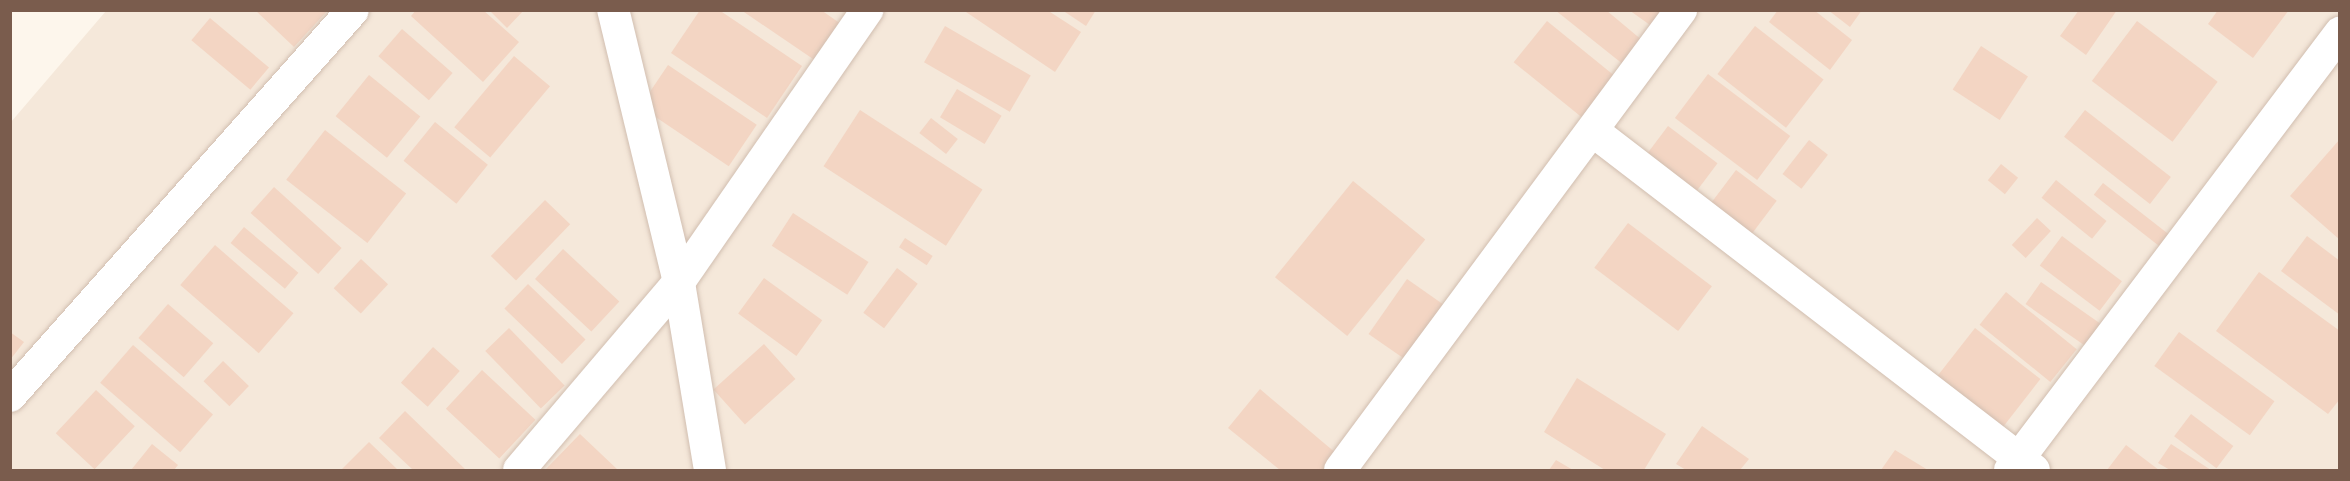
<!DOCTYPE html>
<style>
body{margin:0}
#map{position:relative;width:2350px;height:481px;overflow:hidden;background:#fdf6ec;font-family:Barlow,sans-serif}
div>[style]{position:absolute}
.residential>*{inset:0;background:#f5e8da}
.building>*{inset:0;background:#f3d5c3;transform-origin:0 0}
.roads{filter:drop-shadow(0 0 2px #d1beb0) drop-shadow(0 0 2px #d1beb0)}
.minor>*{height:32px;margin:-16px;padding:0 16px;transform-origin:16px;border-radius:16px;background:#fff}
span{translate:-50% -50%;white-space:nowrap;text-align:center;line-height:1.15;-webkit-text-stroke:4.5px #fffaf3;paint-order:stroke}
.frame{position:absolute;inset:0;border:12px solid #7a5c4d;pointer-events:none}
</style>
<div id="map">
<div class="residential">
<i style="clip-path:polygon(106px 11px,2339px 11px,2339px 470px,11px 470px,11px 122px)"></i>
</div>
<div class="building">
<i style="clip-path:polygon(255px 10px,328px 10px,294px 47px)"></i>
<i style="clip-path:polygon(416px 10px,483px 10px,519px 42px,483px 82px,411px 16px)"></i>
<i style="clip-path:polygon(489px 10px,524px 10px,507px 28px)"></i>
<i style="clip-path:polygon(700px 10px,719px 10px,802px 66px,767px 118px,671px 53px)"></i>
<i style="clip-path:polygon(741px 10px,821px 10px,841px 24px,816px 61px)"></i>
<i style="clip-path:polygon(963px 10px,1047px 10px,1081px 32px,1055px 72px)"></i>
<i style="clip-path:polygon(1062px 10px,1096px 10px,1086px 26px)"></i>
<i style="clip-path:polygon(1555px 10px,1606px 10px,1643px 41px,1624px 65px)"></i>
<i style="clip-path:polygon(1629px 10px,1671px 10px,1657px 30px)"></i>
<i style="clip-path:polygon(1778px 10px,1814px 10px,1852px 40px,1830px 70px,1769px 22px)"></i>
<i style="clip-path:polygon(1828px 10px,1862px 10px,1850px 27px)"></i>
<i style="clip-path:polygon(2079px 10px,2117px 10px,2086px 55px,2060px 36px)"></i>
<i style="clip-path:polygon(2218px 10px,2289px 10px,2253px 58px,2208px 24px)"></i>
<i style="left:210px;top:18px;width:77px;height:29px;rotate:40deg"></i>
<i style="left:1547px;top:21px;width:90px;height:53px;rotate:39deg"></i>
<i style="left:2137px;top:21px;width:101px;height:75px;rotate:37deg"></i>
<i style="left:945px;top:26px;width:99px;height:42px;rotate:30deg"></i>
<i style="left:1755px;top:26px;width:87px;height:61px;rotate:38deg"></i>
<i style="left:402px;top:29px;width:67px;height:36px;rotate:41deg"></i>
<i style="left:1981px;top:46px;width:56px;height:52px;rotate:33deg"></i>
<i style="left:514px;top:56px;width:47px;height:93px;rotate:40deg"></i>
<i style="left:668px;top:65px;width:107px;height:50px;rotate:34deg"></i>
<i style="left:1708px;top:74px;width:103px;height:55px;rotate:37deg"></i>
<i style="left:369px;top:75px;width:66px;height:53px;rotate:39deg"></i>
<i style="left:957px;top:89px;width:52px;height:33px;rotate:31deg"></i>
<i style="left:860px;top:110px;width:146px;height:67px;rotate:33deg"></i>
<i style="left:2085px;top:110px;width:109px;height:34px;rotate:38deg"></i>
<i style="left:931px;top:118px;width:34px;height:19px;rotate:38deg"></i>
<i style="left:435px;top:122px;width:68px;height:50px;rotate:39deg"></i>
<i style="left:1668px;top:126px;width:62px;height:45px;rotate:37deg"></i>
<i style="left:325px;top:130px;width:103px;height:63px;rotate:38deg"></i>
<i style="clip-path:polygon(2340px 139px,2340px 240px,2290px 196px)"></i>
<i style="left:1809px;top:140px;width:24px;height:43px;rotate:38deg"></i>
<i style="left:2001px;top:164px;width:22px;height:21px;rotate:39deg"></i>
<i style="left:1736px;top:170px;width:51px;height:52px;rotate:37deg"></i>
<i style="left:2056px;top:180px;width:65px;height:23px;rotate:39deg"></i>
<i style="left:1353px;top:181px;width:93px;height:124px;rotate:39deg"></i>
<i style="left:2103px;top:183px;width:87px;height:15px;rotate:38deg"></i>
<i style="left:274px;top:187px;width:91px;height:35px;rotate:42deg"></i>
<i style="left:545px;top:200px;width:35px;height:78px;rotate:44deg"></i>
<i style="left:793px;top:213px;width:90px;height:39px;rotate:33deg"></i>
<i style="left:2037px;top:218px;width:19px;height:37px;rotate:43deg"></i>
<i style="left:1628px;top:223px;width:105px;height:56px;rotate:37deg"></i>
<i style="left:244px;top:227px;width:71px;height:21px;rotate:40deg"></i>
<i style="left:2062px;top:236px;width:75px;height:37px;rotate:37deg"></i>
<i style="clip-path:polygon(2307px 236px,2340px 261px,2340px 315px,2281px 271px)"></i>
<i style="left:905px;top:238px;width:33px;height:11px;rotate:33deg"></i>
<i style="left:215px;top:245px;width:104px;height:53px;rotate:41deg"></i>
<i style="left:563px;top:249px;width:77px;height:41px;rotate:43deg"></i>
<i style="left:361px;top:259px;width:37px;height:40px;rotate:43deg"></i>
<i style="left:897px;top:268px;width:26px;height:56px;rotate:37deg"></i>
<i style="clip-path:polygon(2259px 272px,2340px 331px,2340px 399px,2328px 414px,2216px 331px)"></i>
<i style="left:764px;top:278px;width:72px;height:44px;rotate:36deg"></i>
<i style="left:1407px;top:279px;width:47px;height:67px;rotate:35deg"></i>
<i style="left:2041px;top:282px;width:81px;height:27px;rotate:35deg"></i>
<i style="left:528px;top:284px;width:80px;height:34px;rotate:44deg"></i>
<i style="left:2006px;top:292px;width:91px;height:42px;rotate:39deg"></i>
<i style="left:168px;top:304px;width:60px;height:45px;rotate:41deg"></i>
<i style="left:509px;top:328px;width:80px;height:33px;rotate:46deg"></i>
<i style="left:1975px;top:328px;width:83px;height:69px;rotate:38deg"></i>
<i style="clip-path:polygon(10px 332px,24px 342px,10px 360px)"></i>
<i style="left:2179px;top:332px;width:118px;height:42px;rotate:36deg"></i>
<i style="left:764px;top:344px;width:47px;height:68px;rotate:48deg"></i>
<i style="left:133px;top:345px;width:106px;height:50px;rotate:41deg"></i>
<i style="left:433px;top:347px;width:36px;height:48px;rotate:42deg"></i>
<i style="left:223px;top:361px;width:36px;height:28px;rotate:44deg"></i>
<i style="left:482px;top:370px;width:73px;height:53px;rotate:43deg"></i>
<i style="clip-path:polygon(1577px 378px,1666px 434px,1644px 470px,1605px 470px,1544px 432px)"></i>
<i style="clip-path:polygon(1260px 389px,1337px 454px,1324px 470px,1280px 470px,1228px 428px)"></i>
<i style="left:96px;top:390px;width:53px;height:59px;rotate:43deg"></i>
<i style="clip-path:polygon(405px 411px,466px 470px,413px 470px,379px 438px)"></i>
<i style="left:2191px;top:414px;width:53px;height:28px;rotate:37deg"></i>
<i style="clip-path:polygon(1702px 426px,1749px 459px,1740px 470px,1686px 470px,1676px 464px)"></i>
<i style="clip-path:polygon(580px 434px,618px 470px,545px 470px)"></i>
<i style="clip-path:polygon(369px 442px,398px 470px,341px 470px)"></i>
<i style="clip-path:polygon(152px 444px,178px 465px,174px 470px,131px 470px)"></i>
<i style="clip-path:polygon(2171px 444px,2211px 470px,2170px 470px,2158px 463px)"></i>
<i style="clip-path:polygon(2126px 445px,2159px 470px,2107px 470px)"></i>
<i style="clip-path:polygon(1895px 450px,1928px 470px,1881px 470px)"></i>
<i style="clip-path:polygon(1556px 460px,1573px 470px,1549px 470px)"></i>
</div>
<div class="roads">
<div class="minor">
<i style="left:1593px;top:131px;width:556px;rotate:37.55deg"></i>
<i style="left:10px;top:396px;width:516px;rotate:-48.38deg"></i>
<i style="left:519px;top:470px;width:247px;rotate:-49.6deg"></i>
<i style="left:679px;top:282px;width:280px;rotate:-103.6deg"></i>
<i style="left:710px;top:470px;width:191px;rotate:-99.4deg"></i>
<i style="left:679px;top:282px;width:331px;rotate:-55.3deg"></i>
<i style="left:1340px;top:470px;width:573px;rotate:-53.45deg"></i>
<i style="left:2010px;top:470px;width:548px;rotate:-52.94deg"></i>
</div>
</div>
<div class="frame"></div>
</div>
